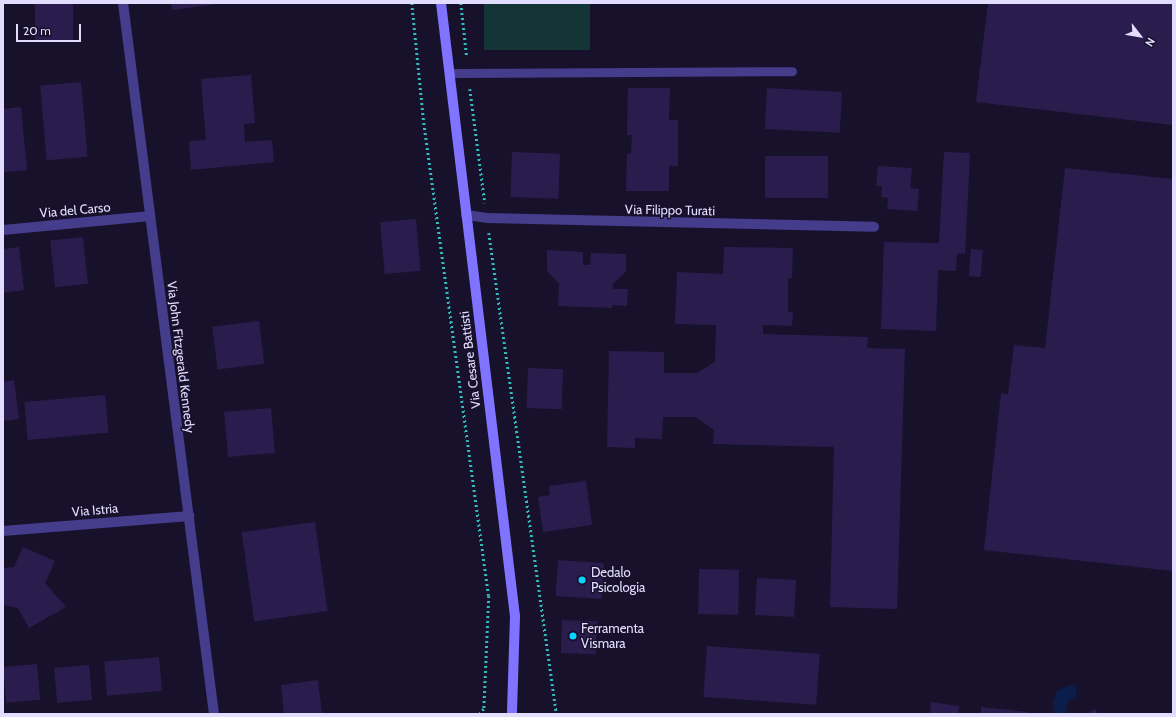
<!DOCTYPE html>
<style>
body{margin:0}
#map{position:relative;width:1176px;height:717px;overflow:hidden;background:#18112c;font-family:Cabin,sans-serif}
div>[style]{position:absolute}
.green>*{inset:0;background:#143536;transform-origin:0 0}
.water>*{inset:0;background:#0b1e4b}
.building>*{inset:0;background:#2a1d4d;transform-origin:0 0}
.path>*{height:2.5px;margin-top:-1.25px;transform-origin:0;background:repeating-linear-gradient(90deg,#30bdbf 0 2px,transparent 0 5px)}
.lane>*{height:9px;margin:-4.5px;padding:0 4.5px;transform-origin:4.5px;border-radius:4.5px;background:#453c8b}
.street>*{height:10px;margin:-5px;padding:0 5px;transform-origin:5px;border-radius:5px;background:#453c8b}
.secondary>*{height:10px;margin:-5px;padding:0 5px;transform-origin:5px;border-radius:5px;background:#8073ff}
.dots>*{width:11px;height:11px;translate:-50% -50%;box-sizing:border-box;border:2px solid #18112c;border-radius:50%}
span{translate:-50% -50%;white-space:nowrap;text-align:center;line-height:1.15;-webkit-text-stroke:3px #18112c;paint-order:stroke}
.street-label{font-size:13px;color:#e2dcff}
.poi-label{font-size:13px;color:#e2dcff}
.left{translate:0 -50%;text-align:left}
.frame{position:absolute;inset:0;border:4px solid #e2dcff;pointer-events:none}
.north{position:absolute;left:1120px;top:16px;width:40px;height:40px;-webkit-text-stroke:3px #18112c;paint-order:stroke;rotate:121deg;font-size:11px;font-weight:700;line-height:16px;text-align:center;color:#e2dcff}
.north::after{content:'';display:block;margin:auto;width:14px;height:18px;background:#e2dcff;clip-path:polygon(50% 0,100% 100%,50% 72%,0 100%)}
.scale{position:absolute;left:16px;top:24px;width:65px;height:18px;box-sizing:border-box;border:2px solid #e2dcff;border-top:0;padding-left:5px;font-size:12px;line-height:14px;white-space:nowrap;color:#e2dcff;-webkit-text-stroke:3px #18112c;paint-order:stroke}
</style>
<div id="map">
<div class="green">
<i style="left:484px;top:3px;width:106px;height:47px"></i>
</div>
<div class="water">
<i style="clip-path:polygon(1070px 685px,1075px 687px,1077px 695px,1067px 703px,1065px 714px,1055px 714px,1053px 702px,1057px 691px)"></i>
</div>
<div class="building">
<i style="left:35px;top:3px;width:38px;height:37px"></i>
<i style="clip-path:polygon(171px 3px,217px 3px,217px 4px,172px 10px)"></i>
<i style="clip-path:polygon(988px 3px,1173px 3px,1173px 125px,976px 102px)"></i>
<i style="clip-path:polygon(251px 75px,255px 123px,244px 124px,245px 142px,272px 140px,274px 162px,191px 170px,189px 141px,206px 140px,201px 79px)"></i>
<i style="left:81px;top:82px;width:75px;height:41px;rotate:85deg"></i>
<i style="clip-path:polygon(628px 88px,670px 88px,669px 120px,678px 120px,678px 166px,669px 166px,669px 191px,626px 191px,627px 154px,631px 153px,632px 135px,627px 135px)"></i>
<i style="left:767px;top:88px;width:75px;height:41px;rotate:3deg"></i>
<i style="clip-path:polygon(21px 107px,27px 170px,3px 172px,3px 109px)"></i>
<i style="left:512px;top:152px;width:48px;height:45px;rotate:2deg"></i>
<i style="clip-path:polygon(944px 152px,970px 153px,965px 254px,957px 253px,956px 271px,938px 270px,936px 331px,881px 329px,884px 242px,939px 243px)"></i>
<i style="left:765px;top:156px;width:63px;height:42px"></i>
<i style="clip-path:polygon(878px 166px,912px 168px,910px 188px,919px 189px,917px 211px,887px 209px,888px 198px,881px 197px,882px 186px,876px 186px)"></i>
<i style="clip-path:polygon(1065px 168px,1173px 179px,1173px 571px,984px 550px,1001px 393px,1008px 394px,1014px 345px,1045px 348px)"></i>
<i style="left:416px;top:219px;width:52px;height:36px;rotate:85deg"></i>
<i style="left:83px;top:237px;width:47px;height:33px;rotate:84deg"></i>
<i style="clip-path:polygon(19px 247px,24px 290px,3px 293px,3px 249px)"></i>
<i style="clip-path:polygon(724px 247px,793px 248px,792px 278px,788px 278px,788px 312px,793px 312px,792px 326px,763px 325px,763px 334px,868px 337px,867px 348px,905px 349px,897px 609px,830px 607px,834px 447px,713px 444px,714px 430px,696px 417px,663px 417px,662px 439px,635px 438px,635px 448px,607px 447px,609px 351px,664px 352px,664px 373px,697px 373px,715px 362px,716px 325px,675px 324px,677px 272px,723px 274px)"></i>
<i style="left:971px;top:249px;width:12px;height:27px;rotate:5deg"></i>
<i style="clip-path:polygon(547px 250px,583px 252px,583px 265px,590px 265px,591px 253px,626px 254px,626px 271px,613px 284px,613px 289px,628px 289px,627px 306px,612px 305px,612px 308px,558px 306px,559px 284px,547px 271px)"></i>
<i style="left:259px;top:321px;width:43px;height:47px;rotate:83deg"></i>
<i style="left:528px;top:368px;width:35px;height:40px;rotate:2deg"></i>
<i style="clip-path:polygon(14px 380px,19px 419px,3px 421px,3px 382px)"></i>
<i style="left:105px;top:395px;width:38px;height:81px;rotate:85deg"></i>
<i style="left:271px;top:408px;width:45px;height:47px;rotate:85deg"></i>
<i style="clip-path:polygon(586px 481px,592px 525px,543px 532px,538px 497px,550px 495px,549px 486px)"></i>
<i style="left:315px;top:522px;width:90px;height:74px;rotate:82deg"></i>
<i style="clip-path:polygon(23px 547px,55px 561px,45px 583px,66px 607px,29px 628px,18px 608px,3px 605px,3px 568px,14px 567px)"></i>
<i style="left:558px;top:560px;width:46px;height:36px;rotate:4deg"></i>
<i style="left:699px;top:569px;width:40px;height:45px;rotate:1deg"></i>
<i style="left:757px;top:578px;width:39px;height:37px;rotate:3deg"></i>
<i style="left:562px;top:620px;width:35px;height:33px;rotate:2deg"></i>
<i style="left:707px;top:646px;width:113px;height:51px;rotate:4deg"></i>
<i style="left:159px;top:657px;width:34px;height:55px;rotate:85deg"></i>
<i style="left:37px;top:664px;width:36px;height:34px;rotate:85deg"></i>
<i style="left:89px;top:665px;width:35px;height:35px;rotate:85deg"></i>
<i style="clip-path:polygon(318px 680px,322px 714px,284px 714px,281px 685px)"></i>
<i style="clip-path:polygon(931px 702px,959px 706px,958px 714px,930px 714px)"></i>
<i style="clip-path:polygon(981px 707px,1028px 712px,1028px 714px,981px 714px)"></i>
<i style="clip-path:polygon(1095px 709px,1098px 714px,1087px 714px)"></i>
</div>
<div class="path">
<i style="left:412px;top:3px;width:121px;rotate:84.3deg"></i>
<i style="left:424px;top:123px;width:477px;rotate:82.2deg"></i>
<i style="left:489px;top:596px;width:113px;rotate:92.5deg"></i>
<i style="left:484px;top:709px;width:6px;rotate:129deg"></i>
<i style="left:461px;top:3px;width:55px;rotate:83.8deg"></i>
<i style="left:470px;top:89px;width:115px;rotate:82.5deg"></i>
<i style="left:489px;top:233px;width:486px;rotate:82deg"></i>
</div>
<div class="lane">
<i style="left:449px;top:73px;width:343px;rotate:-0.3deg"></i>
</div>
<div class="street">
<i style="left:123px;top:3px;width:717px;rotate:82.71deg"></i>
<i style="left:466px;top:215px;width:21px;rotate:8deg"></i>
<i style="left:487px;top:218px;width:387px;rotate:1.3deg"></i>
<i style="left:3px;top:230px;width:148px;rotate:-5.4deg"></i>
<i style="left:3px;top:531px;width:187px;rotate:-4.6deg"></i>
</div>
<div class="secondary">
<i style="left:441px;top:3px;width:617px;rotate:83.12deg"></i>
<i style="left:515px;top:616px;width:98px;rotate:91.8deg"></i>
</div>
<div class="dots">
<i style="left:582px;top:580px;background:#08d5ff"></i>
<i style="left:573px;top:636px;background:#08d5ff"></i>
</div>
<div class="street-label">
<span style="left:75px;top:210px;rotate:-5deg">Via del Carso</span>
<span style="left:670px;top:210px;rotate:1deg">Via Filippo Turati</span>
<span style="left:181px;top:357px;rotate:83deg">Via John Fitzgerald Kennedy</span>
<span style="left:470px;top:360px;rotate:-97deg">Via Cesare Battisti</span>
<span style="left:95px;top:510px;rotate:-5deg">Via Istria</span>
</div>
<div class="poi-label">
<span class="left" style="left:591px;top:580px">Dedalo<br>Psicologia</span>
<span class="left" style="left:581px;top:636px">Ferramenta<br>Vismara</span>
</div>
<div class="frame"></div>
<div class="north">N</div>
<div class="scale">20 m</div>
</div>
